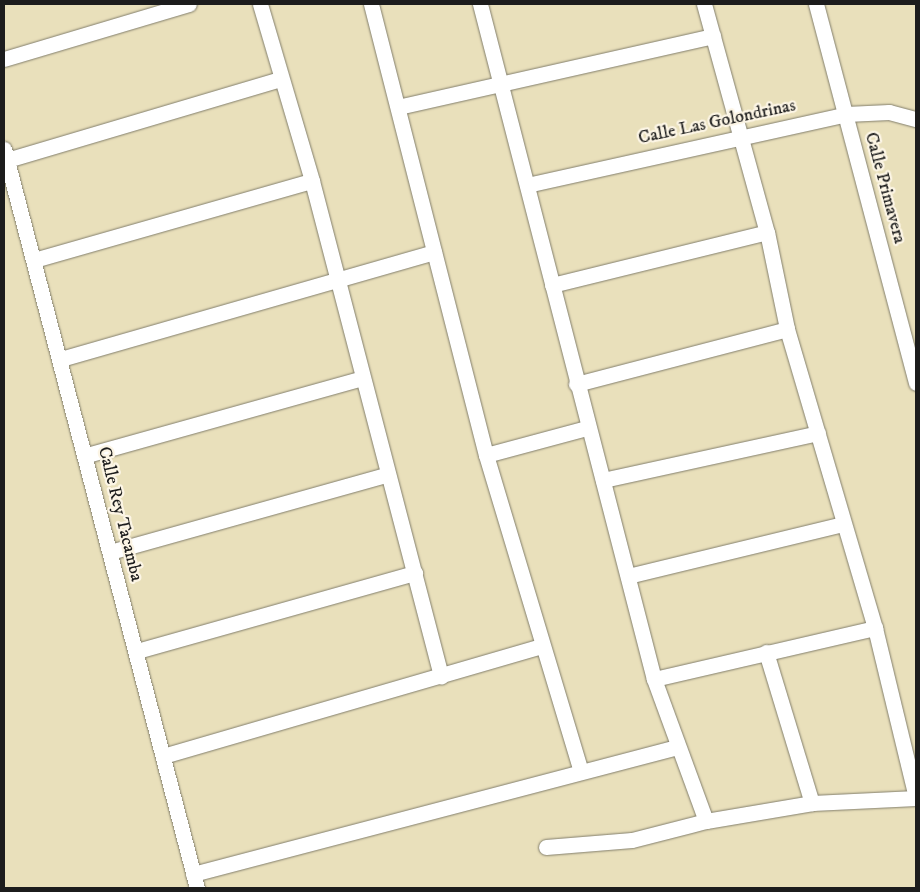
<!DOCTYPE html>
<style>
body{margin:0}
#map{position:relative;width:920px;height:892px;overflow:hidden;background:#e9e0bb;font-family:"IM FELL DW Pica",serif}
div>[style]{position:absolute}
.roads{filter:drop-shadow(0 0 1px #827e6c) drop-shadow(0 0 1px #827e6c)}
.street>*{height:15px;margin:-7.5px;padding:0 7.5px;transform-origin:7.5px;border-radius:7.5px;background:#fff}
span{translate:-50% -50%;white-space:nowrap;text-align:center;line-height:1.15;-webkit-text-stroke:4.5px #fcf5e5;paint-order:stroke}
.street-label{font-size:18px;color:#1c1c1c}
.frame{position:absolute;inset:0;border:5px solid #1c1c1c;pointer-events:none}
</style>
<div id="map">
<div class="roads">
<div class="street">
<i style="left:260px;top:4px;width:184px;rotate:73.6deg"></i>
<i style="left:312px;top:181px;width:512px;rotate:75.39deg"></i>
<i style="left:371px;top:4px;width:465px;rotate:75.7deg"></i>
<i style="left:486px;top:455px;width:330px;rotate:73.3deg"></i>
<i style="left:480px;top:4px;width:697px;rotate:75.55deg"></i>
<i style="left:654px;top:679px;width:151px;rotate:69.9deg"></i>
<i style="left:704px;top:4px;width:237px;rotate:74.6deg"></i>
<i style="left:767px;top:232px;width:99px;rotate:78.3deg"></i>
<i style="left:787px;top:329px;width:312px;rotate:73.6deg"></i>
<i style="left:875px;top:628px;width:174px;rotate:76.4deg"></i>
<i style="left:816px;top:4px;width:392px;rotate:75.2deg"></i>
<i style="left:4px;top:59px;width:193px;rotate:-16.6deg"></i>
<i style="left:398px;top:107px;width:323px;rotate:-12.7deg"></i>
<i style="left:4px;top:149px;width:764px;rotate:75.36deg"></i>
<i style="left:7px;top:160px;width:285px;rotate:-16.5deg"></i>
<i style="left:527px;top:185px;width:327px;rotate:-12.5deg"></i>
<i style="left:846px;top:114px;width:43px;rotate:-2.7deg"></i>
<i style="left:889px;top:112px;width:28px;rotate:15deg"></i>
<i style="left:34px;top:260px;width:289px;rotate:-15.9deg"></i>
<i style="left:552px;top:285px;width:221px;rotate:-13.8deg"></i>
<i style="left:61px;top:359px;width:388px;rotate:-16deg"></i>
<i style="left:576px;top:384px;width:218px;rotate:-14.6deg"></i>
<i style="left:87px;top:455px;width:283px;rotate:-15.6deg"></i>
<i style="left:486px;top:455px;width:105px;rotate:-15deg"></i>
<i style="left:603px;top:480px;width:220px;rotate:-12.3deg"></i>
<i style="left:110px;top:552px;width:286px;rotate:-15.6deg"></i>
<i style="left:628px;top:576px;width:221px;rotate:-13.6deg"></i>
<i style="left:137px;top:651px;width:289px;rotate:-15.7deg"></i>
<i style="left:766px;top:652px;width:158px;rotate:73.1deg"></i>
<i style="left:654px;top:679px;width:227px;rotate:-13deg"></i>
<i style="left:163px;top:756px;width:395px;rotate:-16.2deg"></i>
<i style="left:546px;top:847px;width:86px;rotate:-4.7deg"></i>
<i style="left:632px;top:840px;width:76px;rotate:-14.4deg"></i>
<i style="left:706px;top:821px;width:108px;rotate:-9.6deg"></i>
<i style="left:812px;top:803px;width:104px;rotate:-2.8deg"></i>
<i style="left:193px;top:874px;width:499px;rotate:-14.7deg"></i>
</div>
</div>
<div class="street-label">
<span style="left:717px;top:122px;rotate:-12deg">Calle Las Golondrinas</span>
<span style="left:885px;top:188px;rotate:75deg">Calle Primavera</span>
<span style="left:120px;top:514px;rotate:76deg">Calle Rey Tacamba</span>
</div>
<div class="frame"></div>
</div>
